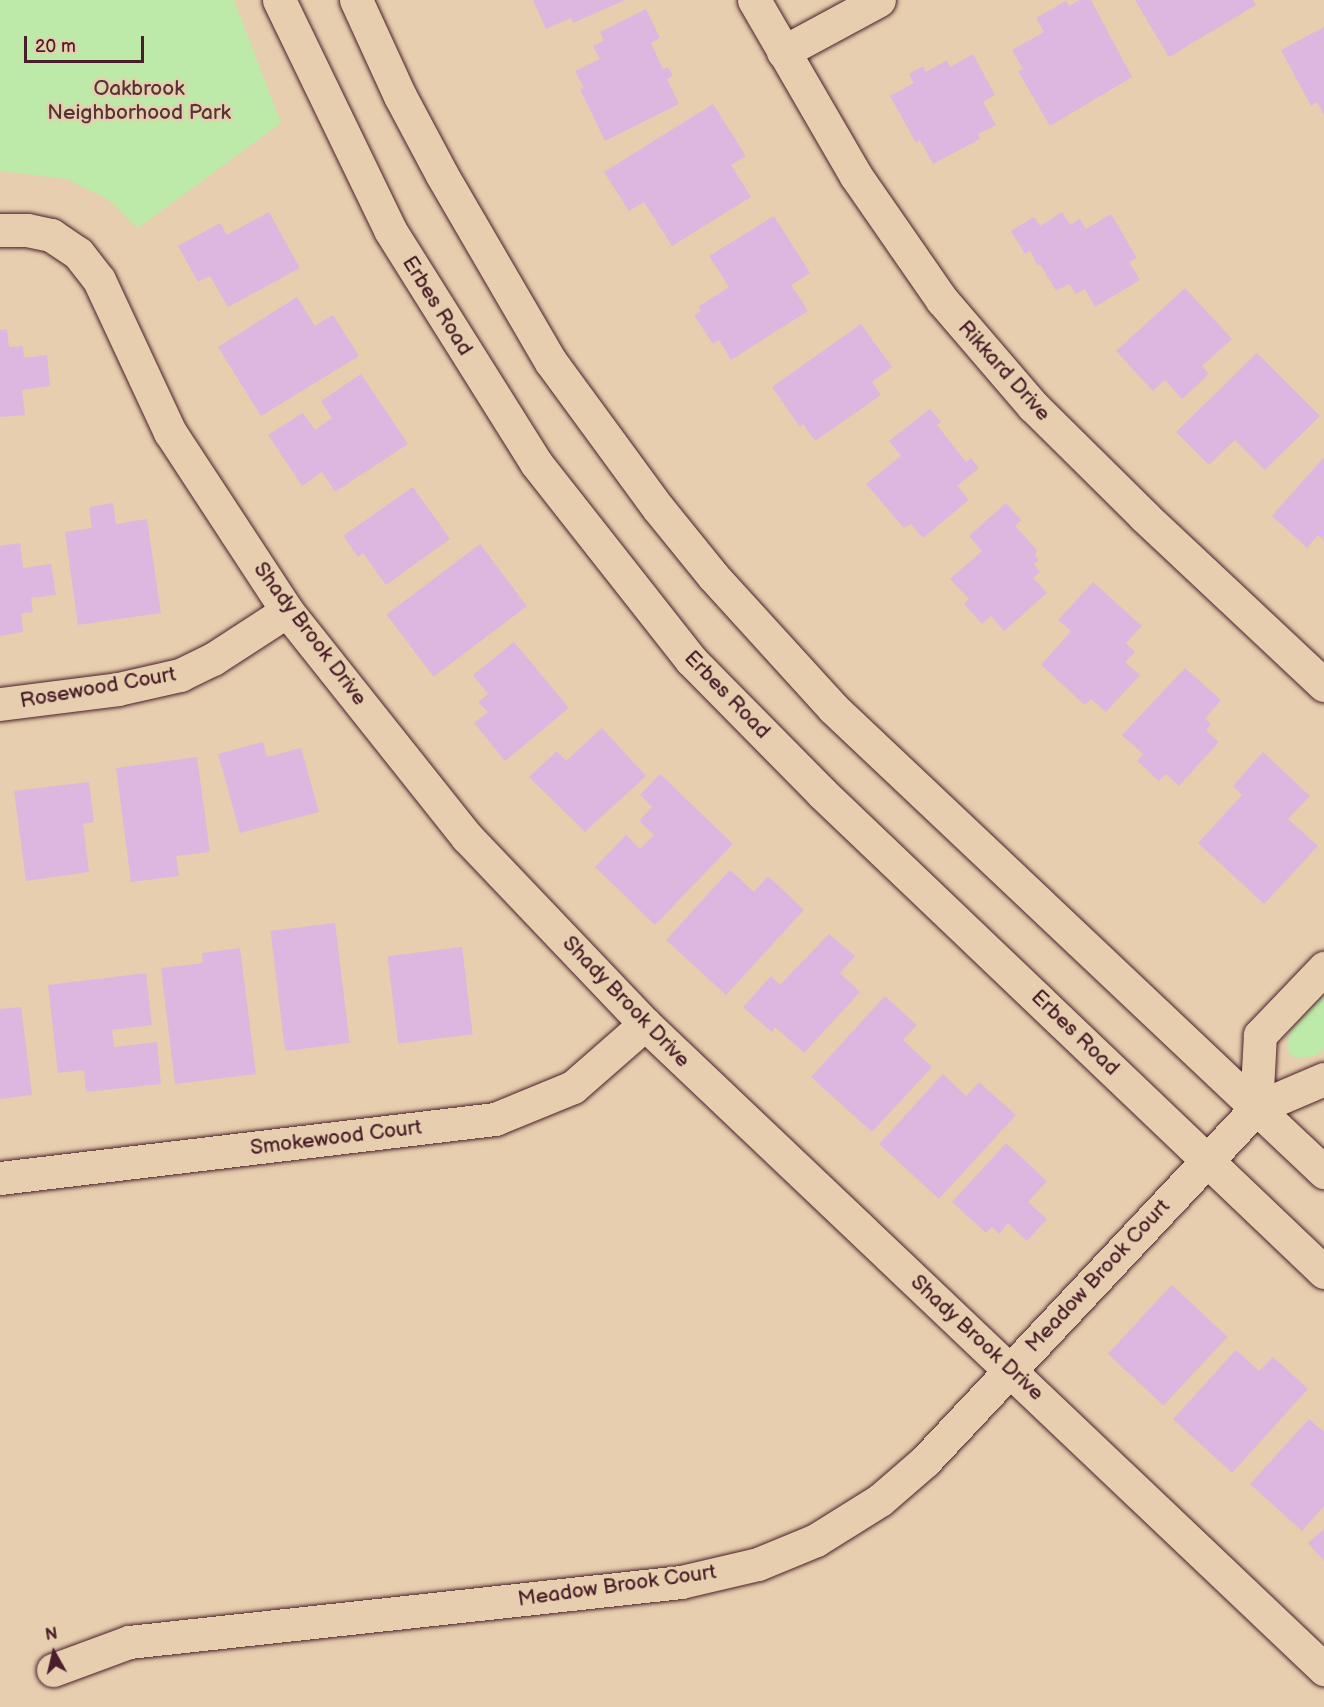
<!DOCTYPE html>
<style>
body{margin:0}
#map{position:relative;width:1324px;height:1707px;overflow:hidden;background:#e6ceae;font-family:"Balsamiq Sans",sans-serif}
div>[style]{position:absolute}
.green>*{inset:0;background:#bdeaa8}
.building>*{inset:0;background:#deb7e0;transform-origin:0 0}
.roads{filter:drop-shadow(0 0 2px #4a1f2b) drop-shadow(0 0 2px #4a1f2b)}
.minor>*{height:33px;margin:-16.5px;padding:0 16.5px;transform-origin:16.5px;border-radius:16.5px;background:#e6ceae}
.secondary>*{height:33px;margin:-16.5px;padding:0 16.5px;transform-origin:16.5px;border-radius:16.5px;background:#e6ceae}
span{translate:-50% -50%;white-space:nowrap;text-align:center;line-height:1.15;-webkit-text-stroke:5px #e6ceae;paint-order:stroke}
.park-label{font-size:21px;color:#563338}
.street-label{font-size:21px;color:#4a1f2b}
.north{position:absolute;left:24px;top:1623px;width:60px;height:60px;-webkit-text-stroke:4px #e6ceae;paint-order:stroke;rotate:352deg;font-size:16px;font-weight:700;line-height:24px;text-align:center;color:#4a1f2b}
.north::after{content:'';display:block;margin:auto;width:21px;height:27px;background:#4a1f2b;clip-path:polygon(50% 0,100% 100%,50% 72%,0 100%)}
.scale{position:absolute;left:24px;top:36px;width:120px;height:27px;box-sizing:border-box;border:3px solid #4a1f2b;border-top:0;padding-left:8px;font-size:18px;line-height:21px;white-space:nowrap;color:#4a1f2b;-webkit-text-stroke:4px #e6ceae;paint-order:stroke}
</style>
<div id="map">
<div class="green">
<i style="clip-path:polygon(0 0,234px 0,281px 123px,138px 228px,107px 199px,67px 179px,0 171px)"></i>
<i style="clip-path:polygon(1324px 995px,1324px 1049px,1316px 1056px,1294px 1058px,1287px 1050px,1289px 1033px)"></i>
</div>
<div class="building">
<i style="clip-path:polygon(533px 0,625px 0,573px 23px,571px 18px,546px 29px)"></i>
<i style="clip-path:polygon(1079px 0,1091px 0,1132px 77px,1050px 126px,1018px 71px,1023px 69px,1012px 50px,1044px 32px,1036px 18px,1066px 1px,1069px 6px)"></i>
<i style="clip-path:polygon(1135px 0,1253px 0,1256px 5px,1169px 57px)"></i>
<i style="clip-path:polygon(646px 9px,660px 38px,651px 43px,663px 69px,668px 67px,673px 76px,667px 79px,679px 104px,605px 141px,580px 89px,584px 88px,575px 71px,600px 59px,593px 46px,604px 41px,600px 32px)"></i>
<i style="clip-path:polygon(1324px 27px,1324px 115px,1317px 102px,1311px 106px,1281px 50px)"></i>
<i style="clip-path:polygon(973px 54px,995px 95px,983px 102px,996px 125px,978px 134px,980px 139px,933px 164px,920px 140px,916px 143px,890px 96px,914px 83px,909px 74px,923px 66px,926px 72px,947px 60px,950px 67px)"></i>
<i style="clip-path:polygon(713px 104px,746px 156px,731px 165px,751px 197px,672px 246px,644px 202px,629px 211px,604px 172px)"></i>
<i style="clip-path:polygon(269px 212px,300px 268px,228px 307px,210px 276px,198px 282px,178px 246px,220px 223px,227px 235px)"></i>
<i style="clip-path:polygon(1062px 212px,1070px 225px,1080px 219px,1086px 229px,1111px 214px,1137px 258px,1129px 262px,1140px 280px,1095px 307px,1085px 289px,1076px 294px,1069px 284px,1056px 291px,1040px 264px,1038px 266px,1030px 251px,1025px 254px,1011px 231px,1034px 217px,1040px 226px)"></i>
<i style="clip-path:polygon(774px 216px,810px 273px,791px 285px,808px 311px,731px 360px,719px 340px,713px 344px,694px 315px,701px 311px,698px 307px,729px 287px,709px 256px)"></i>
<i style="clip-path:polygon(1185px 288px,1232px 339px,1202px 366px,1209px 374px,1182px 399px,1165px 380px,1153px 391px,1116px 351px)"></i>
<i style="clip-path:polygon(297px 297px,315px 326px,333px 315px,359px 356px,261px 416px,218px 347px)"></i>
<i style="clip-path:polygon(861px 324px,892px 367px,872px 382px,881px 395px,815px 441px,803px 424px,800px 427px,772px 387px)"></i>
<i style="clip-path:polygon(7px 329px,9px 347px,23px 346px,24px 358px,47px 355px,50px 386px,22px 390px,25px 415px,0 417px,0 330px)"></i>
<i style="clip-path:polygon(1257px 353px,1320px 416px,1265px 470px,1235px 440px,1209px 465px,1176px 432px)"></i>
<i style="clip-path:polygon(361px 374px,408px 444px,335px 492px,322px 472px,302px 486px,268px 435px,303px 413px,315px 430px,332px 418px,321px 401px)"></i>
<i style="clip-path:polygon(930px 409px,941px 422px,937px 425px,966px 462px,971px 458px,979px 468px,957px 486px,969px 500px,923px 538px,911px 524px,904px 528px,866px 484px,901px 456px,889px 441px)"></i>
<i style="clip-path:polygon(1324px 457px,1324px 541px,1318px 535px,1307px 548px,1272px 516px)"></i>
<i style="clip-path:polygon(413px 487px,450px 539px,386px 585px,363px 553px,358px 557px,343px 536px)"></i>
<i style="clip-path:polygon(113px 503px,116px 524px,147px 519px,161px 613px,78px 625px,65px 532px,92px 528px,89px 507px)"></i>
<i style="clip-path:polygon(1006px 503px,1021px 520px,1015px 526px,1037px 550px,1035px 555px,1039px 560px,1034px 564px,1040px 572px,1033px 578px,1047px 593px,1004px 631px,991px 616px,982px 624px,964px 604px,969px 599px,950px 579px,982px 551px,969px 536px)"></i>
<i style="clip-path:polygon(20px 543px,23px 568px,51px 564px,56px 595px,31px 598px,33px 612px,21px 613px,23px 632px,0 636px,0 546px)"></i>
<i style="left:480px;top:544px;width:78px;height:117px;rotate:53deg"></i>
<i style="clip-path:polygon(1093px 582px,1142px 626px,1126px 643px,1135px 652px,1125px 662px,1140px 675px,1106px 712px,1091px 699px,1085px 705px,1041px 665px,1071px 631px,1058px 620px)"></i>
<i style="clip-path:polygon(514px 642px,569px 708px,505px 761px,474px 723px,488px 712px,478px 702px,488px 694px,473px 675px)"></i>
<i style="clip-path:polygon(1185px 668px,1221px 700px,1205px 719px,1211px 724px,1206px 730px,1219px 742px,1179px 786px,1166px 774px,1159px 781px,1137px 761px,1143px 754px,1122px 735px)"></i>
<i style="clip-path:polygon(602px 728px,646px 776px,585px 832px,529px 777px,557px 751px,566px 761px)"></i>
<i style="clip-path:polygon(263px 742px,267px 757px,301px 748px,319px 812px,240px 833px,218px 754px)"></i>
<i style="clip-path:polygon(1263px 752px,1310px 796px,1288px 819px,1318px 846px,1264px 904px,1198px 843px,1242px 795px,1233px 786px)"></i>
<i style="clip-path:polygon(197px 757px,210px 852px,176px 856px,179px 876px,131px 882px,116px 768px)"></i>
<i style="clip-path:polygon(660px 774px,733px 844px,655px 925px,595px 867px,626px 835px,640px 849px,654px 835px,639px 821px,652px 807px,640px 795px)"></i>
<i style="clip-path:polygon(89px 782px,94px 822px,83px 824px,89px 872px,26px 881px,14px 791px)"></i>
<i style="clip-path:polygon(730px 870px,754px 892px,768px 876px,804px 910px,726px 995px,666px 940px)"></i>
<i style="left:335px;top:923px;width:121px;height:65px;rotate:83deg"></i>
<i style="clip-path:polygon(829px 934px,855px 956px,840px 973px,860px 992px,804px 1053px,775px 1027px,772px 1032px,743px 1007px,771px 976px,780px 985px)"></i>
<i style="left:462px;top:947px;width:88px;height:75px;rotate:83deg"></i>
<i style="clip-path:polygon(240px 948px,256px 1074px,175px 1084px,161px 968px,203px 963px,202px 953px)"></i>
<i style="clip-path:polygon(146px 973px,152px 1025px,112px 1030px,114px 1047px,157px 1042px,161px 1084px,86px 1092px,84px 1070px,58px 1073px,48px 985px)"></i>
<i style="clip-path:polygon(885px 996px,917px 1025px,903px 1040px,932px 1067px,872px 1132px,811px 1077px)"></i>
<i style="clip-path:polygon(21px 1007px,32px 1095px,0 1099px,0 1009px)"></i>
<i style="clip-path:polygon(943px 1074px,966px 1096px,979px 1082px,1016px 1115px,939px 1199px,879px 1144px)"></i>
<i style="clip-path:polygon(1006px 1143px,1047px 1181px,1028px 1202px,1047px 1219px,1027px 1241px,1008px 1223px,999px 1234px,992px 1227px,986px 1233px,952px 1202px)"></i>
<i style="left:1172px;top:1285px;width:76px;height:94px;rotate:43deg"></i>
<i style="clip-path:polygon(1236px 1350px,1259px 1371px,1273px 1357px,1308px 1389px,1232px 1473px,1173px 1419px)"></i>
<i style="clip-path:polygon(1309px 1419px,1324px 1432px,1324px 1506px,1302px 1531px,1250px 1484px)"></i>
<i style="clip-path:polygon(1324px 1529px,1324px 1561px,1308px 1543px)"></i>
</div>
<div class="roads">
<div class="minor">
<i style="left:754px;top:0;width:203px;rotate:59.9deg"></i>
<i style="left:856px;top:176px;width:151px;rotate:55.3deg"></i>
<i style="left:942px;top:300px;width:140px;rotate:49.4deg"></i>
<i style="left:1033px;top:406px;width:156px;rotate:44.7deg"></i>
<i style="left:1144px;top:516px;width:247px;rotate:43.2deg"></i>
<i style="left:783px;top:52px;width:109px;rotate:-28.4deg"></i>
<i style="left:0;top:230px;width:27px"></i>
<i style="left:27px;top:230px;width:25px;rotate:12deg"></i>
<i style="left:51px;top:235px;width:32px;rotate:34deg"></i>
<i style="left:78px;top:253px;width:34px;rotate:52deg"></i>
<i style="left:99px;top:280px;width:168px;rotate:65deg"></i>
<i style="left:170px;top:432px;width:214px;rotate:56.8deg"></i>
<i style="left:287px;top:611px;width:289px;rotate:51.5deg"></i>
<i style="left:467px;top:837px;width:258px;rotate:46.4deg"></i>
<i style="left:645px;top:1024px;width:937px;rotate:43.53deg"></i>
<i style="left:0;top:704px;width:119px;rotate:-7.2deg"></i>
<i style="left:118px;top:689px;width:64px;rotate:-12.7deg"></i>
<i style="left:180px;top:675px;width:37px;rotate:-26deg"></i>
<i style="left:213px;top:659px;width:88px;rotate:-33deg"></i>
<i style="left:1256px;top:1108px;width:73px;rotate:-86.9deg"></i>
<i style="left:1260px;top:1035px;width:93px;rotate:-46.3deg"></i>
<i style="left:0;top:1178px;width:499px;rotate:-6.8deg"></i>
<i style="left:495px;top:1119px;width:84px;rotate:-22.3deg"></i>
<i style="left:573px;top:1087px;width:96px;rotate:-41.2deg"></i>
<i style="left:53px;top:1670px;width:81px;rotate:-20.2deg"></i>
<i style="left:129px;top:1642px;width:555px;rotate:-6.2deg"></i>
<i style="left:681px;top:1582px;width:79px;rotate:-13.2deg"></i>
<i style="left:758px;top:1564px;width:63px;rotate:-22.5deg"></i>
<i style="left:816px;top:1540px;width:75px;rotate:-32deg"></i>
<i style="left:880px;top:1500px;width:60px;rotate:-40.9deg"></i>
<i style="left:925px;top:1461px;width:484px;rotate:-46.8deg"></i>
<i style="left:1256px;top:1108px;width:74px;rotate:-23.1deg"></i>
</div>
<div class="secondary">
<i style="left:279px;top:0;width:255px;rotate:64.2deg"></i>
<i style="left:390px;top:230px;width:275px;rotate:57.9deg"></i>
<i style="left:536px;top:463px;width:251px;rotate:51.8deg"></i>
<i style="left:691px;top:660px;width:187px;rotate:45.4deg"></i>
<i style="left:822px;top:793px;width:694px;rotate:43.66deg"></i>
<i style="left:356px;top:0;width:106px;rotate:65.4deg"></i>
<i style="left:400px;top:96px;width:89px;rotate:62deg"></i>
<i style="left:442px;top:175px;width:216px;rotate:59.8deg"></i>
<i style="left:551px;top:362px;width:181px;rotate:53.8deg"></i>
<i style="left:658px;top:508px;width:87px;rotate:51deg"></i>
<i style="left:713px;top:576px;width:178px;rotate:47.7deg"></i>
<i style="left:833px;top:708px;width:676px;rotate:43.38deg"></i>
</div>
</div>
<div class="park-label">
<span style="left:139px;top:101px">Oakbrook<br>Neighborhood Park</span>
</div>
<div class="street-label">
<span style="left:437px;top:306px;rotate:58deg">Erbes Road</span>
<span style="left:1004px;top:371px;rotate:48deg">Rikkard Drive</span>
<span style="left:310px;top:634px;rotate:53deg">Shady Brook Drive</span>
<span style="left:98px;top:688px;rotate:-10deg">Rosewood Court</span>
<span style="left:727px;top:695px;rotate:46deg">Erbes Road</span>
<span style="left:626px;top:1002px;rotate:46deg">Shady Brook Drive</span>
<span style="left:1075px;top:1033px;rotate:44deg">Erbes Road</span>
<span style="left:336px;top:1138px;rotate:-7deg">Smokewood Court</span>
<span style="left:1098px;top:1276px;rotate:-47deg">Meadow Brook Court</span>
<span style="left:977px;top:1338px;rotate:43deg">Shady Brook Drive</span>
<span style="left:617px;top:1586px;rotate:-8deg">Meadow Brook Court</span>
</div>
<div class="north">N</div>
<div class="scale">20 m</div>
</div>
